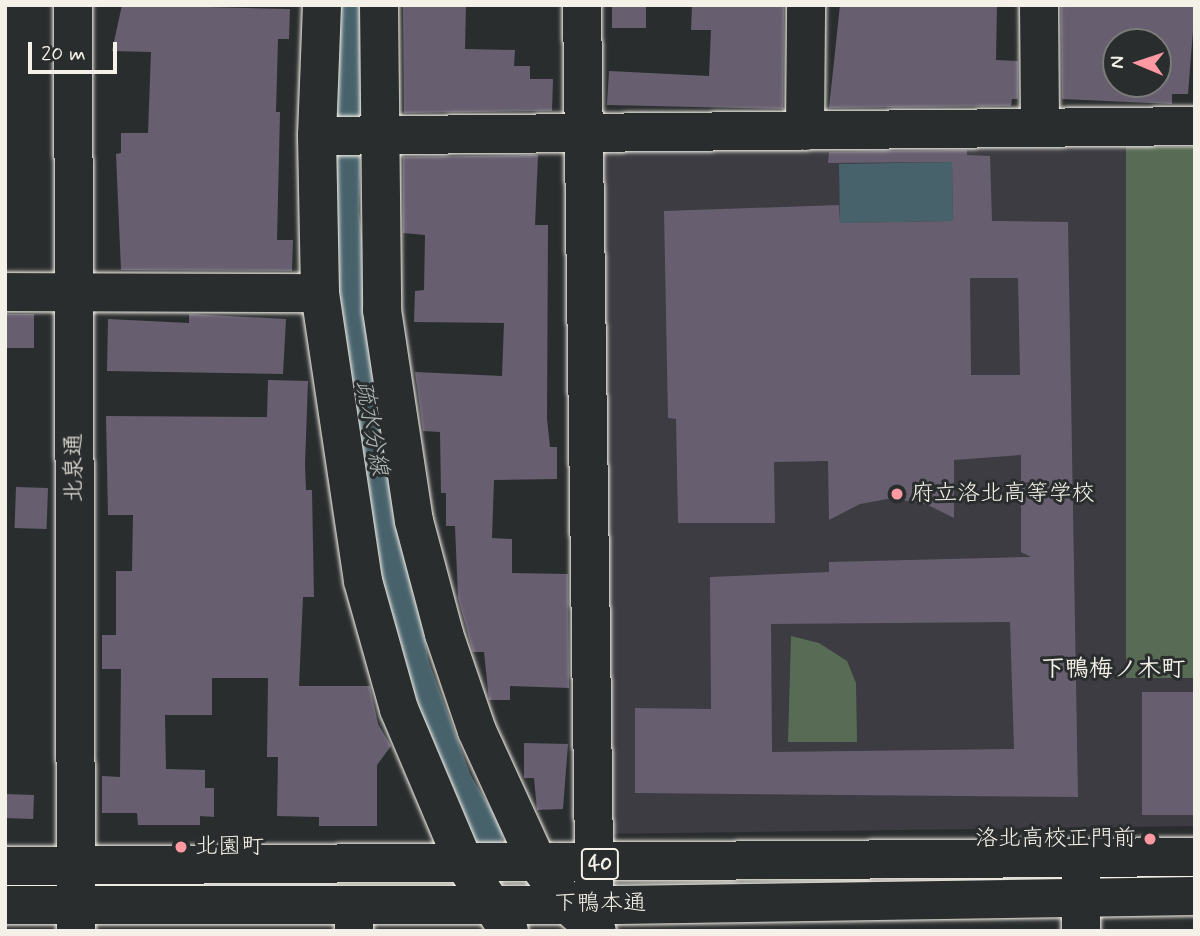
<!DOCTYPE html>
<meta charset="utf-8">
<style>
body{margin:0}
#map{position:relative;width:1200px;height:936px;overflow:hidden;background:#2a2d2e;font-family:Mynerve,"Klee One",sans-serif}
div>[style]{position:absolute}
.built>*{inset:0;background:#3c3c42}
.green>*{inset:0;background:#586b55;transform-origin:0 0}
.water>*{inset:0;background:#48626c;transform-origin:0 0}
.canal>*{height:32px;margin:-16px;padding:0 16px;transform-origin:16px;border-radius:16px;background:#48626c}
.building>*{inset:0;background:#675f70;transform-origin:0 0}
.roads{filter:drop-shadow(0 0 2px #f4f1e8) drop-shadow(0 0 2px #f4f1e8)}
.minor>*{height:38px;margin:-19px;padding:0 19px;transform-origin:19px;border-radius:19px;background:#2a2d2e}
.major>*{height:38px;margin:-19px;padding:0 19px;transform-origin:19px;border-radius:19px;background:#2a2d2e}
.dots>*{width:19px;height:19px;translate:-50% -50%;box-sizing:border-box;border:4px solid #2a2d2e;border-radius:50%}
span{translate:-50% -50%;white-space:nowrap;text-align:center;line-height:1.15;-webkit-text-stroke:6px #2a2d2e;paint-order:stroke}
.shield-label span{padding:2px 5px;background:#2a2d2e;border:2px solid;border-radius:5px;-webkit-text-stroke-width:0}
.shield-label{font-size:21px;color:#f4f1e8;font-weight:700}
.street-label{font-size:23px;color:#f4f1e8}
.poi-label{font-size:23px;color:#f4f1e8}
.left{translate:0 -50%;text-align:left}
.right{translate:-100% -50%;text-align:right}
.water-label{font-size:24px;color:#afb8b6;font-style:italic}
.neighbourhood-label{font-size:24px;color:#f4f1e8;font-weight:700}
.frame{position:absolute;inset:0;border:7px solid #f4f1e8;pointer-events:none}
.north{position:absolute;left:1102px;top:28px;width:70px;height:70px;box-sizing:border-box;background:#2a2d2e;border:2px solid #7b7b78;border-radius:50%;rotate:272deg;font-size:19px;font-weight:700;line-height:28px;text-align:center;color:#f4f1e8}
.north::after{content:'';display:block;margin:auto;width:24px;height:32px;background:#ff9aa2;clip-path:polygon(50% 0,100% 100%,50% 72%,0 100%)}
.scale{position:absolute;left:28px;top:42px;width:89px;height:32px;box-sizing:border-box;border:4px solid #f4f1e8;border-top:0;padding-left:9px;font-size:21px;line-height:24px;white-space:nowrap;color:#f4f1e8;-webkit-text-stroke:5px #2a2d2e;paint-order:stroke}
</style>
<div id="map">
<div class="built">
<i style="clip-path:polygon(1195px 138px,1195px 826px,603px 834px,597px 161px,605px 149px)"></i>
</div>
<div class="green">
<i style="left:1195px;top:147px;width:531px;height:69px;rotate:90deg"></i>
<i style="clip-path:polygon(791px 636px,819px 643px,847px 661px,856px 683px,857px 742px,788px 742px)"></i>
</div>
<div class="water">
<i style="left:952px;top:162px;width:59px;height:113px;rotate:89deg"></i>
</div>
<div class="canal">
<i style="left:349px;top:5px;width:208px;rotate:91.7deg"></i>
<i style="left:343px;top:213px;width:180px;rotate:83.3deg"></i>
<i style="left:364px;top:392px;width:277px;rotate:79.8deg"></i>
<i style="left:413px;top:665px;width:125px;rotate:69.8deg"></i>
<i style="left:456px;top:782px;width:60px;rotate:58.7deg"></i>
</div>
<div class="building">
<i style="clip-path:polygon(122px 5px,290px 9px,289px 39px,278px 39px,276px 112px,280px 112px,277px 240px,293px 240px,292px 271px,121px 270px,116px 154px,121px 153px,121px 133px,148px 133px,151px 52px,112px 51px)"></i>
<i style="clip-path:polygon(403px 5px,466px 5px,465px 49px,515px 50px,514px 66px,530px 66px,530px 79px,553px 79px,552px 111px,404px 113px)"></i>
<i style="left:612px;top:5px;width:34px;height:23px"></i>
<i style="clip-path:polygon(692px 5px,784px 5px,783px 109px,607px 105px,609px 71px,709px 76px,711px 30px,691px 30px)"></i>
<i style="clip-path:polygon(840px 5px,997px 5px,996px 60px,1018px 61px,1018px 99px,1012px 99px,1011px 106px,829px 108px)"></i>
<i style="clip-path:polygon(evenodd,1061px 5px,1195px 5px,1188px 94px,1172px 94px,1172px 104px,1062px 99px,1061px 5px,1116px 42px,1158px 42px,1158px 84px,1116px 84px,1116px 42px)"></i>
<i style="clip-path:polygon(evenodd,967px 150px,967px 155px,990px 156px,992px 221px,1068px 222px,1078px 797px,635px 793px,635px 708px,711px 709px,710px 577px,829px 572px,829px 562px,1031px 557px,1021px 552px,1021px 455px,954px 460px,954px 518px,928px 505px,893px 498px,860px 504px,829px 520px,828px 461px,774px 462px,775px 523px,678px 523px,676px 419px,668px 418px,664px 211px,839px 205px,840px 223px,953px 221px,952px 162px,828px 163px,829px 152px,967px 150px,970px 278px,1018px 278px,1020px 375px,971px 375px,970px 278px,967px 150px,1010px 622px,1014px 749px,772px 752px,771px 624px,1010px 622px)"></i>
<i style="clip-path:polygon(538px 155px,535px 225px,548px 225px,547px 419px,550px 447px,557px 447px,557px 479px,494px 480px,492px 538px,512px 539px,512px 573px,568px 574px,569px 688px,510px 686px,510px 700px,489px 700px,484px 652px,473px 652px,458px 598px,455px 526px,446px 526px,446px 493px,441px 493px,440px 432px,423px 431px,415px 372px,502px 376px,504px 323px,414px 322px,415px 291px,424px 290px,425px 235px,403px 233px,403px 157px)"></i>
<i style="left:5px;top:314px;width:29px;height:34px"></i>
<i style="clip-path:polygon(189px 314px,286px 319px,283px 374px,107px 371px,108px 319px,189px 323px)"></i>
<i style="clip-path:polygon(268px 380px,308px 381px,305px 464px,306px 490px,312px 490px,314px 597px,303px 597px,299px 686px,370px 686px,378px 724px,391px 746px,377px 765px,377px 826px,319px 826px,319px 817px,277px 816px,278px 757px,267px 757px,268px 678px,212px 678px,212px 715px,165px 715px,166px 769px,205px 770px,205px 788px,214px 788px,214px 817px,200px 816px,200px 825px,138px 825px,137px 813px,102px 813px,102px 776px,120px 777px,121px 669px,102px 669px,102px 635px,116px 635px,116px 571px,132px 571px,133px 515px,108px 515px,106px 416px,267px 417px)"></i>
<i style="left:16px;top:487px;width:32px;height:41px;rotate:2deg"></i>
<i style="left:1195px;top:692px;width:123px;height:53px;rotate:90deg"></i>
<i style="clip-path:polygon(524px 743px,568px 744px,563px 809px,537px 810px,534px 778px,524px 778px)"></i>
<i style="left:5px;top:794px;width:29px;height:24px;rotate:2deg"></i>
</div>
<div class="roads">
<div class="minor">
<i style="left:73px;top:5px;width:926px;rotate:89.81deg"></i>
<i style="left:322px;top:5px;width:131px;rotate:92.2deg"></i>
<i style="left:317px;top:136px;width:157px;rotate:88.9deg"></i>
<i style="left:320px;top:293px;width:291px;rotate:81.5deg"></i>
<i style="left:363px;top:581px;width:133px;rotate:74.3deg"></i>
<i style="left:399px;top:709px;width:169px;rotate:67.1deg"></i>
<i style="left:465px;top:865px;width:79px;rotate:56.3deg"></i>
<i style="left:379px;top:5px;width:305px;rotate:89.4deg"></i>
<i style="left:382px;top:310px;width:213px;rotate:81.4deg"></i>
<i style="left:414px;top:521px;width:117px;rotate:75.1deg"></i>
<i style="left:444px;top:634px;width:102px;rotate:71.2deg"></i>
<i style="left:477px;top:731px;width:146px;rotate:65.4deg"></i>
<i style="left:538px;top:864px;width:49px;rotate:54.1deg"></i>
<i style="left:567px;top:904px;width:40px;rotate:42deg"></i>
<i style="left:582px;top:5px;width:921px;rotate:89.19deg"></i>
<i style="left:1039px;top:5px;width:123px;rotate:89.5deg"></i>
<i style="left:805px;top:131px;width:126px;rotate:-89.5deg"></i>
<i style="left:317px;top:136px;width:878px;rotate:-0.65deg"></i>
<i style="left:5px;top:292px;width:315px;rotate:0.2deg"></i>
<i style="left:354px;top:931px;width:25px;rotate:-90deg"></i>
<i style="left:1081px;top:931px;width:71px;rotate:-90deg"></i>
</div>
<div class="major">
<i style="left:5px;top:866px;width:1190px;rotate:-0.43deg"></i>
<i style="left:5px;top:905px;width:614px"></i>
<i style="left:619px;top:905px;width:576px;rotate:-0.9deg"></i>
</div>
</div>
<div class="dots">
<i style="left:897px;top:494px;background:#ff9aa2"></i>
<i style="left:1150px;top:839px;background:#ff9aa2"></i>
<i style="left:181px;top:847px;background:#ff9aa2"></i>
</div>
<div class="shield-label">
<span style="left:600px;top:864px">40</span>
</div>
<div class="street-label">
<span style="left:75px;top:468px;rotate:-90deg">北泉通</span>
<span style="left:600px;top:904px">下鴨本通</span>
</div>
<div class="poi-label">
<span class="left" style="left:911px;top:494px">府立洛北高等学校</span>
<span class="right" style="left:1136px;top:839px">洛北高校正門前</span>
<span class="left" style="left:195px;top:847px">北園町</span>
</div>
<div class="water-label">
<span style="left:371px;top:428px;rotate:80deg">疏水分線</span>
</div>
<div class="neighbourhood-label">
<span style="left:1113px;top:670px">下鴨梅ノ木町</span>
</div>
<div class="frame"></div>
<div class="north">N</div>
<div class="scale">20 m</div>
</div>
